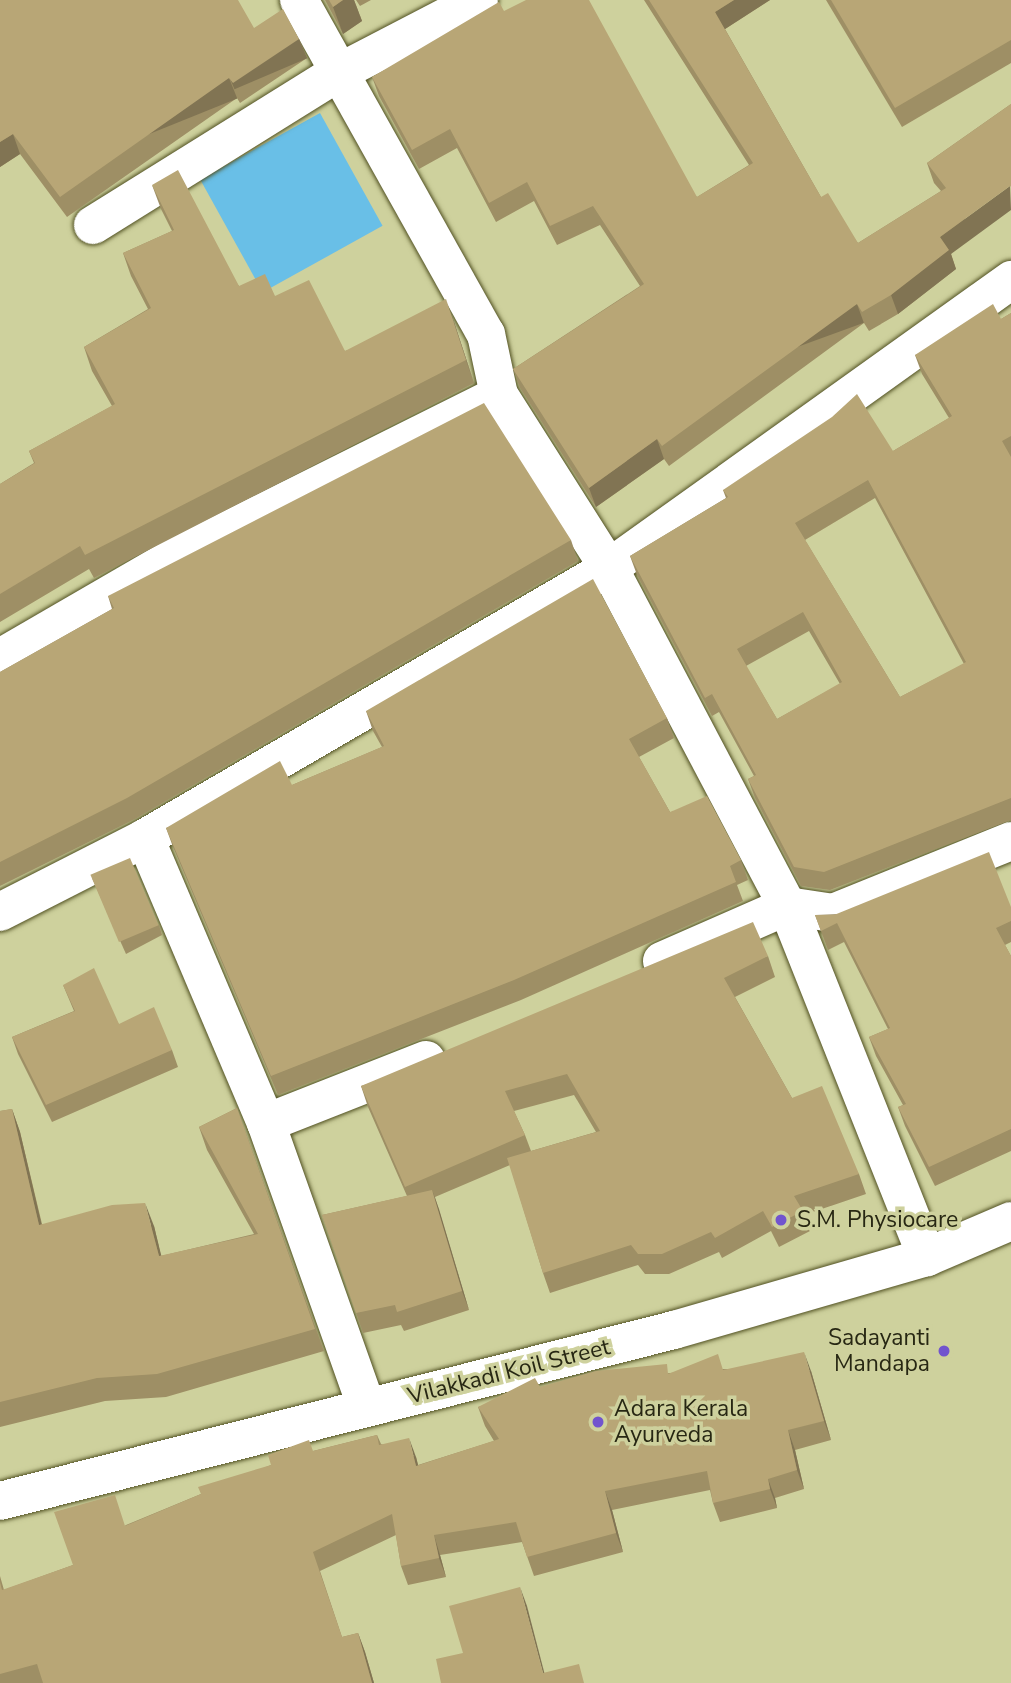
<!DOCTYPE html>
<style>
body{margin:0}
#map{position:relative;width:1011px;height:1683px;overflow:hidden;background:#ced19d;font-family:"Nunito Sans",sans-serif}
div>[style]{position:absolute}
.water>*{inset:0;background:#69bfe7;transform-origin:0 0}
.roads{filter:drop-shadow(0 0 2px #515122) drop-shadow(0 0 2px #515122)}
.minor>*{height:38px;margin:-19px;padding:0 19px;transform-origin:19px;border-radius:19px;background:#fff}
.tertiary>*{height:38px;margin:-19px;padding:0 19px;transform-origin:19px;border-radius:19px;background:#fff}
.wall>*{inset:0;background:#9e8f65}
.shaded-wall>*{inset:0;background:#817453;transform-origin:0 0}
.building>*{inset:0;background:#b8a676;transform-origin:0 0}
.dots>*{width:19px;height:19px;translate:-50% -50%;box-sizing:border-box;border:4px solid #ced19d;border-radius:50%}
span{translate:-50% -50%;white-space:nowrap;text-align:center;line-height:1.15;-webkit-text-stroke:7px #ced19d;paint-order:stroke}
.poi-label{font-size:23px;color:#272713}
.left{translate:0 -50%;text-align:left}
.right{translate:-100% -50%;text-align:right}
.street-label{font-size:23px;color:#272713}
</style>
<div id="map">
<div class="water">
<i style="left:320px;top:113px;width:129px;height:137px;rotate:61deg"></i>
</div>
<div class="roads">
<div class="minor">
<i style="left:299px;top:0;width:383px;rotate:60.8deg"></i>
<i style="left:486px;top:334px;width:62px;rotate:78deg"></i>
<i style="left:499px;top:395px;width:205px;rotate:57.6deg"></i>
<i style="left:609px;top:568px;width:495px;rotate:-35.6deg"></i>
<i style="left:93px;top:225px;width:286px;rotate:-31.9deg"></i>
<i style="left:336px;top:74px;width:161px;rotate:-27.4deg"></i>
<i style="left:0;top:658px;width:201px;rotate:-30.1deg"></i>
<i style="left:174px;top:557px;width:363px;rotate:-26.5deg"></i>
<i style="left:145px;top:838px;width:310px;rotate:67deg"></i>
<i style="left:266px;top:1123px;width:302px;rotate:70.5deg"></i>
<i style="left:0;top:912px;width:163px;rotate:-27deg"></i>
<i style="left:145px;top:838px;width:537px;rotate:-30.19deg"></i>
<i style="left:609px;top:568px;width:382px;rotate:62.2deg"></i>
<i style="left:787px;top:906px;width:378px;rotate:68.3deg"></i>
<i style="left:662px;top:961px;width:137px;rotate:-23.7deg"></i>
<i style="left:787px;top:906px;width:47px;rotate:8.7deg"></i>
<i style="left:833px;top:913px;width:192px;rotate:-22deg"></i>
<i style="left:266px;top:1123px;width:172px;rotate:-21.5deg"></i>
</div>
<div class="tertiary">
<i style="left:0;top:1501px;width:695px;rotate:-14.24deg"></i>
<i style="left:674px;top:1330px;width:263px;rotate:-16.1deg"></i>
<i style="left:927px;top:1257px;width:91px;rotate:-23.2deg"></i>
</div>
</div>
<div class="wall">
<i style="clip-path:polygon(0 0,254px 28px,299px 39px,307px 58px,240px 103px,237px 98px,67px 217px,20px 154px,0 167px)"></i>
<i style="clip-path:polygon(325px 0,354px 0,362px 21px,343px 34px)"></i>
<i style="clip-path:polygon(356px 0,371px 0,360px 6px)"></i>
<i style="clip-path:polygon(644px 0,770px 0,725px 29px,821px 197px,858px 243px,941px 191px,934px 183px,927px 163px,1011px 104px,951px 254px,956px 269px,898px 314px,869px 331px,864px 323px,669px 466px,664px 459px,596px 507px,520px 388px,513px 369px,640px 286px,600px 225px,557px 245px,534px 201px,496px 222px,457px 148px,419px 169px,379px 96px,372px 77px,504px 11px,697px 197px,749px 165px)"></i>
<i style="clip-path:polygon(826px 0,1011px 0,1011px 63px,902px 127px)"></i>
<i style="clip-path:polygon(152px 185px,239px 286px,275px 296px,345px 351px,454px 322px,474px 383px,94px 578px,89px 569px,0 622px,0 484px,34px 463px,29px 451px,112px 406px,92px 371px,84px 347px,148px 309px,131px 276px,123px 253px,172px 231px,161px 209px)"></i>
<i style="clip-path:polygon(evenodd,1011px 313px,1011px 820px,830px 890px,801px 886px,755px 798px,748px 779px,754px 776px,719px 712px,712px 716px,637px 575px,630px 556px,726px 498px,723px 490px,893px 451px,949px 418px,922px 374px,915px 355px,1001px 319px,1011px 313px,875px 498px,964px 664px,900px 697px,805px 540px,875px 498px,1011px 313px,809px 631px,840px 684px,777px 719px,746px 666px,809px 631px)"></i>
<i style="clip-path:polygon(571px 540px,578px 561px,135px 819px,0 886px,0 672px,112px 609px,108px 596px)"></i>
<i style="clip-path:polygon(366px 711px,667px 718px,674px 738px,639px 757px,670px 812px,741px 860px,748px 880px,737px 885px,743px 901px,521px 1000px,278px 1095px,173px 847px,166px 828px,292px 785px,382px 747px,373px 731px)"></i>
<i style="clip-path:polygon(92px 878px,159px 925px,162px 935px,126px 954px)"></i>
<i style="clip-path:polygon(1011px 907px,1011px 942px,1005px 945px,1011px 956px,1011px 1151px,935px 1186px,905px 1126px,898px 1107px,903px 1105px,876px 1056px,869px 1037px,888px 1029px,844px 942px,828px 950px,815px 915px)"></i>
<i style="clip-path:polygon(evenodd,768px 956px,775px 977px,735px 997px,792px 1098px,859px 1174px,866px 1194px,804px 1215px,810px 1231px,779px 1247px,771px 1231px,722px 1258px,719px 1252px,669px 1274px,645px 1274px,638px 1265px,550px 1293px,543px 1273px,510px 1165px,435px 1197px,469px 1310px,404px 1331px,401px 1325px,363px 1333px,322px 1215px,407px 1196px,368px 1107px,361px 1086px,768px 956px,574px 1095px,596px 1132px,531px 1151px,525px 1135px,514px 1111px,574px 1095px)"></i>
<i style="clip-path:polygon(63px 985px,119px 1024px,172px 1050px,178px 1067px,52px 1122px,18px 1054px,12px 1037px,74px 1011px)"></i>
<i style="clip-path:polygon(237px 1108px,324px 1351px,166px 1397px,105px 1401px,0 1427px,0 1111px,12px 1109px,20px 1132px,42px 1224px,154px 1226px,161px 1256px,254px 1234px,207px 1150px,199px 1127px)"></i>
<i style="clip-path:polygon(723px 1369px,811px 1371px,831px 1440px,795px 1450px,804px 1489px,775px 1498px,777px 1508px,720px 1522px,713px 1503px,710px 1490px,612px 1510px,623px 1552px,534px 1576px,522px 1542px,440px 1555px,446px 1577px,408px 1585px,401px 1566px,396px 1535px,320px 1571px,342px 1637px,358px 1633px,365px 1652px,374px 1683px,0 1683px,0 1576px,4px 1590px,73px 1565px,126px 1525px,271px 1465px,313px 1451px,377px 1435px,381px 1444px,416px 1457px,418px 1465px,494px 1441px,485px 1426px,478px 1407px,540px 1387px,670px 1373px)"></i>
</div>
<div class="shaded-wall">
<i style="clip-path:polygon(343px 0,354px 0,362px 21px,343px 34px,333px 7px)"></i>
<i style="clip-path:polygon(734px 0,770px 0,722px 31px,715px 12px)"></i>
<i style="left:299px;top:39px;width:21px;height:79px;rotate:67deg"></i>
<i style="left:229px;top:78px;width:22px;height:207px;rotate:68deg"></i>
<i style="clip-path:polygon(13px 134px,20px 154px,0 167px,0 142px)"></i>
<i style="clip-path:polygon(1010px 186px,1011px 210px,951px 254px,956px 269px,898px 314px,891px 295px,940px 237px)"></i>
<i style="clip-path:polygon(446px 299px,454px 322px,474px 383px,466px 360px)"></i>
<i style="left:857px;top:304px;width:20px;height:241px;rotate:70deg"></i>
<i style="clip-path:polygon(657px 439px,664px 459px,596px 507px,589px 488px)"></i>
<i style="clip-path:polygon(12px 1109px,20px 1132px,47px 1248px,39px 1225px)"></i>
<i style="clip-path:polygon(432px 1190px,439px 1209px,469px 1310px,462px 1291px)"></i>
<i style="clip-path:polygon(145px 1203px,154px 1226px,167px 1279px,159px 1256px)"></i>
<i style="clip-path:polygon(804px 1352px,811px 1371px,831px 1440px,824px 1421px)"></i>
<i style="clip-path:polygon(788px 1430px,795px 1450px,804px 1489px,797px 1470px)"></i>
<i style="clip-path:polygon(409px 1438px,416px 1457px,423px 1485px,416px 1466px)"></i>
<i style="clip-path:polygon(768px 1479px,775px 1498px,777px 1508px,770px 1489px)"></i>
<i style="clip-path:polygon(605px 1491px,612px 1510px,623px 1552px,616px 1533px)"></i>
<i style="clip-path:polygon(434px 1535px,440px 1555px,446px 1577px,439px 1558px)"></i>
<i style="clip-path:polygon(520px 1587px,527px 1606px,547px 1683px,543px 1673px)"></i>
<i style="clip-path:polygon(358px 1633px,365px 1652px,374px 1683px,372px 1683px)"></i>
</div>
<div class="building">
<i style="clip-path:polygon(0 0,238px 0,254px 28px,283px 9px,299px 39px,233px 83px,229px 78px,60px 197px,13px 134px,0 142px)"></i>
<i style="clip-path:polygon(329px 0,343px 0,333px 7px)"></i>
<i style="clip-path:polygon(526px 0,589px 0,697px 197px,753px 163px,649px 0,734px 0,715px 12px,821px 197px,828px 193px,858px 243px,946px 188px,927px 163px,1011px 104px,1011px 187px,1010px 186px,940px 237px,949px 250px,891px 295px,862px 312px,857px 304px,662px 446px,657px 439px,589px 488px,513px 369px,644px 284px,593px 206px,550px 226px,527px 182px,489px 203px,450px 129px,412px 150px,372px 77px,499px 2px,504px 11px)"></i>
<i style="clip-path:polygon(831px 0,1011px 0,1011px 40px,895px 108px)"></i>
<i style="clip-path:polygon(178px 170px,239px 286px,265px 274px,275px 296px,309px 280px,345px 351px,446px 299px,466px 360px,85px 555px,80px 546px,0 594px,0 484px,35px 463px,29px 451px,115px 404px,84px 347px,151px 308px,123px 253px,174px 230px,152px 185px)"></i>
<i style="clip-path:polygon(evenodd,993px 304px,1001px 319px,1011px 313px,1011px 436px,1002px 441px,1011px 457px,1011px 798px,824px 872px,794px 867px,748px 779px,756px 775px,712px 694px,705px 698px,630px 556px,728px 497px,723px 490px,832px 417px,857px 394px,893px 451px,952px 416px,915px 355px,993px 304px,868px 480px,966px 662px,900px 697px,795px 523px,868px 480px,993px 304px,803px 612px,842px 682px,777px 719px,737px 649px,803px 612px)"></i>
<i style="clip-path:polygon(484px 403px,571px 540px,127px 798px,0 862px,0 672px,114px 608px,108px 596px)"></i>
<i style="clip-path:polygon(593px 579px,667px 718px,629px 739px,670px 812px,707px 796px,741px 860px,730px 866px,736px 882px,514px 980px,271px 1076px,166px 828px,280px 761px,292px 785px,384px 746px,366px 711px)"></i>
<i style="clip-path:polygon(989px 852px,1011px 907px,1011px 921px,996px 928px,1011px 956px,1011px 1129px,929px 1167px,898px 1107px,906px 1104px,869px 1037px,890px 1028px,837px 923px,821px 931px,815px 915px,834px 915px)"></i>
<i style="left:130px;top:858px;width:73px;height:43px;rotate:67deg"></i>
<i style="clip-path:polygon(753px 922px,768px 956px,724px 978px,792px 1098px,822px 1086px,859px 1174px,794px 1196px,803px 1211px,772px 1227px,763px 1211px,715px 1238px,711px 1232px,662px 1254px,638px 1254px,631px 1245px,543px 1273px,507px 1158px,600px 1131px,567px 1074px,505px 1091px,525px 1135px,405px 1187px,361px 1086px)"></i>
<i style="clip-path:polygon(94px 968px,119px 1024px,154px 1007px,172px 1050px,46px 1105px,12px 1037px,75px 1011px,63px 985px)"></i>
<i style="clip-path:polygon(237px 1108px,315px 1329px,157px 1374px,97px 1378px,0 1402px,0 1111px,12px 1109px,39px 1225px,112px 1205px,145px 1203px,159px 1256px,258px 1234px,199px 1127px)"></i>
<i style="clip-path:polygon(432px 1190px,462px 1291px,397px 1312px,395px 1305px,356px 1313px,322px 1215px)"></i>
<i style="clip-path:polygon(804px 1352px,824px 1421px,788px 1430px,797px 1470px,768px 1479px,770px 1489px,713px 1503px,707px 1471px,605px 1491px,616px 1533px,527px 1557px,516px 1522px,434px 1535px,439px 1558px,401px 1566px,392px 1514px,313px 1552px,342px 1637px,358px 1633px,372px 1683px,43px 1683px,37px 1664px,0 1674px,0 1582px,2px 1590px,73px 1565px,54px 1512px,115px 1495px,125px 1526px,201px 1494px,198px 1487px,271px 1465px,268px 1455px,309px 1440px,313px 1451px,377px 1435px,379px 1445px,409px 1438px,416px 1466px,499px 1439px,478px 1407px,535px 1378px,540px 1387px,596px 1371px,667px 1364px,668px 1374px,718px 1354px,723px 1370px)"></i>
<i style="clip-path:polygon(520px 1587px,543px 1673px,579px 1664px,584px 1683px,441px 1683px,436px 1659px,463px 1653px,449px 1606px)"></i>
</div>
<div class="dots">
<i style="left:781px;top:1220px;background:#7154ce"></i>
<i style="left:944px;top:1351px;background:#7154ce"></i>
<i style="left:598px;top:1422px;background:#7154ce"></i>
</div>
<div class="poi-label">
<span class="left" style="left:797px;top:1220px">S.M. Physiocare</span>
<span class="right" style="left:930px;top:1351px">Sadayanti<br>Mandapa</span>
<span class="left" style="left:614px;top:1422px">Adara Kerala<br>Ayurveda</span>
</div>
<div class="street-label">
<span style="left:509px;top:1372px;rotate:-14deg">Vilakkadi Koil Street</span>
</div>
</div>
